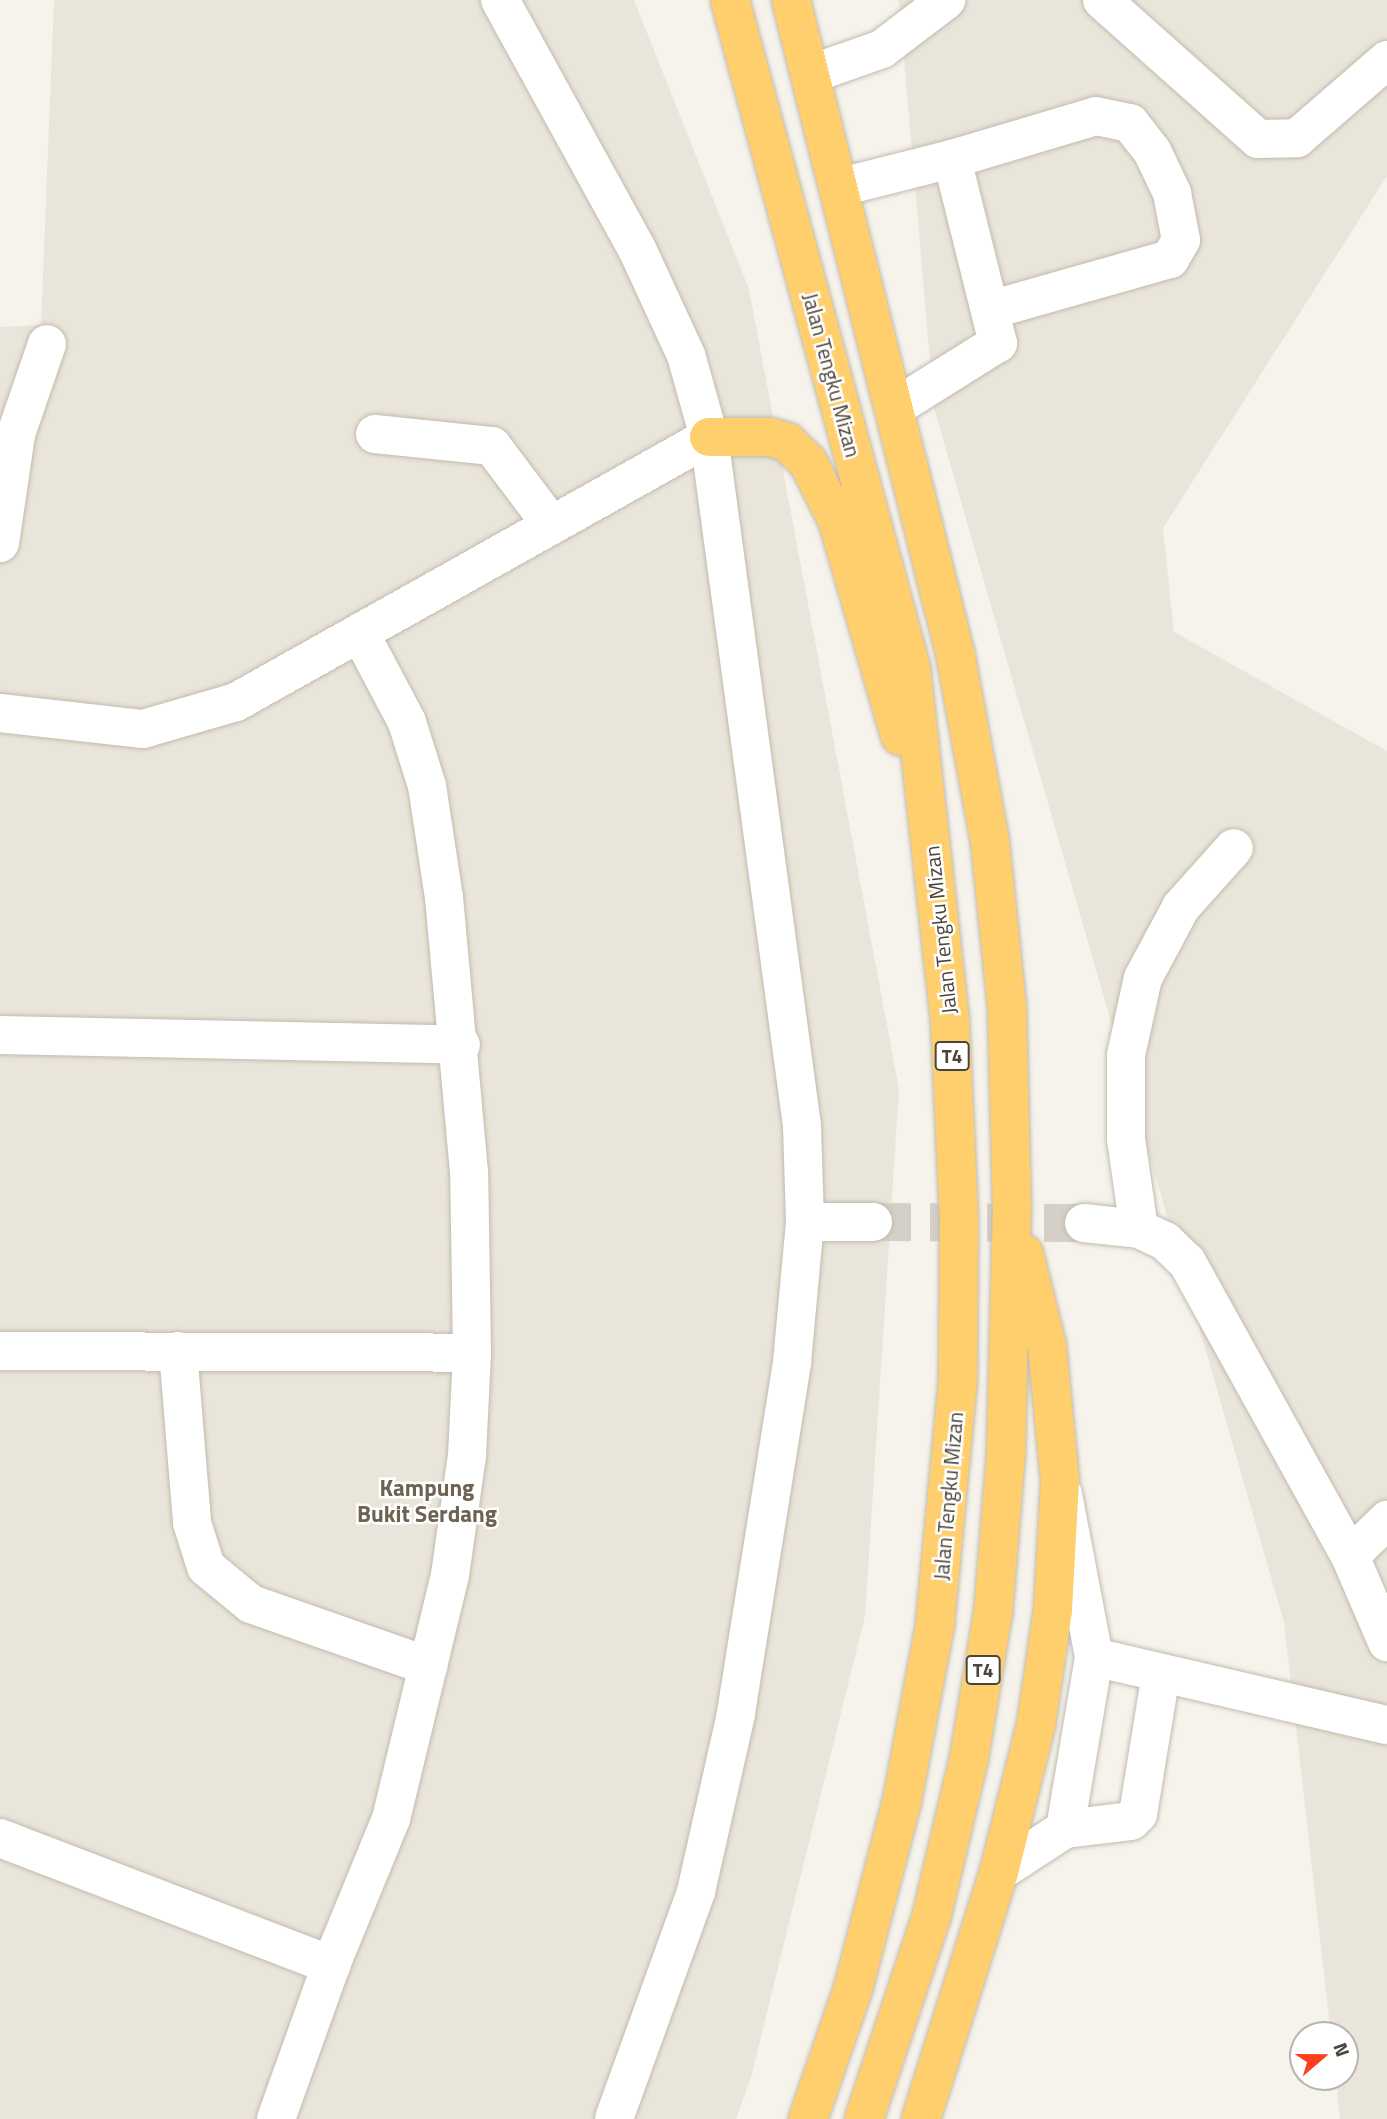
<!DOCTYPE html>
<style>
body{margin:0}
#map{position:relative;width:1387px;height:2119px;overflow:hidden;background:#f6f3ec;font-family:"Titillium Web",sans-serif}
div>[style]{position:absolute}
.residential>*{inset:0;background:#eae5da}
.minor-tunnel>*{height:38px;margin-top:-19px;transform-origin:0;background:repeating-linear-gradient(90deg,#d4d0c8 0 38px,transparent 0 57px)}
.roads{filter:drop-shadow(0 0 2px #c2bbae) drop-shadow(0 0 2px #c2bbae)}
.minor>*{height:38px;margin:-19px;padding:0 19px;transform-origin:19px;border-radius:19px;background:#fff}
.highway>*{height:38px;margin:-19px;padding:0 19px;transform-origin:19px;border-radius:19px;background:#ffcf6e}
span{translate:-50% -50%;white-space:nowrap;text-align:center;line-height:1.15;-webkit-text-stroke:5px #fff;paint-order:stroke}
.shield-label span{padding:2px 5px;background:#fff;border:2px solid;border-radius:5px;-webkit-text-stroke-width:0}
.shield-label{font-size:19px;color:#4b4439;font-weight:700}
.street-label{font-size:21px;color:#4b4439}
.neighbourhood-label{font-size:23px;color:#6e6250;font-weight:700}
.north{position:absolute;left:1289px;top:2021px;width:70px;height:70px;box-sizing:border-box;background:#fff;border:2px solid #b7b4b0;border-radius:50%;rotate:70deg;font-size:19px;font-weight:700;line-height:28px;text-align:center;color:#4b4439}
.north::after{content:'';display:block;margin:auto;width:24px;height:32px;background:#fc3f1d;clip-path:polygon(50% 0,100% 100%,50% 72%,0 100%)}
</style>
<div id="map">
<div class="residential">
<i style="clip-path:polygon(54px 0,634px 0,749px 289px,899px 1089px,865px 1616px,751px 2077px,736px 2119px,0 2119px,0 327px,41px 325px)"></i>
<i style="clip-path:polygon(899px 0,1387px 0,1387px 176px,1163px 528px,1174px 632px,1387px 751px,1387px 2119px,1340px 2119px,1336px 2077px,1345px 2077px,1345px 2035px,1331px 2035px,1284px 1622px,934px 408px)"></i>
</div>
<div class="minor-tunnel">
<i style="left:873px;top:1222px;width:211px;rotate:0.3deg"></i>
</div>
<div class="roads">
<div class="minor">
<i style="left:500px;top:0;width:284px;rotate:61.2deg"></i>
<i style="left:637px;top:249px;width:117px;rotate:65.2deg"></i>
<i style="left:686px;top:355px;width:85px;rotate:74.3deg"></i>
<i style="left:709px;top:437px;width:695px;rotate:82.31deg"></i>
<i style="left:802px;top:1126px;width:96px;rotate:88.2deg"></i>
<i style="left:805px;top:1222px;width:142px;rotate:95.3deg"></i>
<i style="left:792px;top:1363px;width:355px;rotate:99.1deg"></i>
<i style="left:736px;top:1714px;width:182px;rotate:102.7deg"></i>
<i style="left:696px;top:1892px;width:241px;rotate:109.9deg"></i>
<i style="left:1102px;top:0;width:209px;rotate:41.7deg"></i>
<i style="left:1258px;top:139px;width:39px;rotate:-1deg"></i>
<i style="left:1297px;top:138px;width:119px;rotate:-40.9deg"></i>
<i style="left:811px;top:74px;width:75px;rotate:-19.4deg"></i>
<i style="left:882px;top:49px;width:81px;rotate:-37.4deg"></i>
<i style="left:952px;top:159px;width:150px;rotate:-16.6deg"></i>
<i style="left:1096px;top:116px;width:35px;rotate:12deg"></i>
<i style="left:1130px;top:123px;width:36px;rotate:52deg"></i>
<i style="left:1152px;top:151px;width:47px;rotate:64.5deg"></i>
<i style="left:1172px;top:193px;width:48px;rotate:79.2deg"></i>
<i style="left:1181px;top:240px;width:22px;rotate:120deg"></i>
<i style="left:1170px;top:259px;width:187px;rotate:164.2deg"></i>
<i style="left:841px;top:187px;width:114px;rotate:-14.2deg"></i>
<i style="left:952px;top:159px;width:190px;rotate:76deg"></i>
<i style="left:998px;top:343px;width:119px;rotate:148deg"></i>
<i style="left:375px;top:434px;width:118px;rotate:5.9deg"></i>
<i style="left:492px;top:446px;width:96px;rotate:53deg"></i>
<i style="left:0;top:543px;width:110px;rotate:-81.6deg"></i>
<i style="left:16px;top:434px;width:95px;rotate:-71deg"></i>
<i style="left:0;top:713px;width:144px;rotate:6.4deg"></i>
<i style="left:143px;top:729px;width:97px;rotate:-16.2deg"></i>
<i style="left:236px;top:702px;width:542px;rotate:-29.26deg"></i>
<i style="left:0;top:1035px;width:461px;rotate:1.2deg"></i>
<i style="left:805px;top:1222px;width:68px"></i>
<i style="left:1084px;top:1223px;width:55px;rotate:6.2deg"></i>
<i style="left:1139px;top:1229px;width:29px;rotate:25deg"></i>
<i style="left:1165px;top:1241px;width:30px;rotate:44deg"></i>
<i style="left:1187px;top:1262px;width:336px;rotate:61deg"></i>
<i style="left:1350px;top:1556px;width:94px;rotate:66.7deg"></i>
<i style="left:1139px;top:1229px;width:91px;rotate:-98.2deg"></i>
<i style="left:1126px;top:1139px;width:84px;rotate:-90deg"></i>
<i style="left:1126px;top:1055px;width:79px;rotate:-77.6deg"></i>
<i style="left:1143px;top:978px;width:81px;rotate:-61.8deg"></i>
<i style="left:1181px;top:907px;width:79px;rotate:-48.1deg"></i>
<i style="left:0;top:1351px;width:472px;rotate:0.2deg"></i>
<i style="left:178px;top:1351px;width:173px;rotate:85.3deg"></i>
<i style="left:192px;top:1523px;width:46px;rotate:72.3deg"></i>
<i style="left:206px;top:1567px;width:58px;rotate:39.4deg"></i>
<i style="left:251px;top:1604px;width:188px;rotate:19.3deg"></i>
<i style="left:1350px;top:1556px;width:52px;rotate:-44.2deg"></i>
<i style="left:1094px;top:1657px;width:301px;rotate:13.1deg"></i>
<i style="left:1065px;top:1829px;width:66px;rotate:-6.9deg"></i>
<i style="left:1131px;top:1821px;width:10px;rotate:-45deg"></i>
<i style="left:1138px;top:1814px;width:143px;rotate:-80.7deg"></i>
<i style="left:0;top:1838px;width:355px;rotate:21deg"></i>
<i style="left:999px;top:1872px;width:79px;rotate:-33.1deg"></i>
<i style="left:1065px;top:1829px;width:174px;rotate:-80.4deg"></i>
<i style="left:1094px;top:1657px;width:166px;rotate:-100.8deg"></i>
<i style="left:276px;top:2119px;width:164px;rotate:-70.3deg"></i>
<i style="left:331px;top:1965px;width:158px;rotate:-67.7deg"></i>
<i style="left:391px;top:1819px;width:251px;rotate:-76.4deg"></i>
<i style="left:450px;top:1575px;width:120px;rotate:-81.9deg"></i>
<i style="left:467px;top:1456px;width:103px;rotate:-87.2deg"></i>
<i style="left:472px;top:1353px;width:181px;rotate:-90.9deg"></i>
<i style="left:469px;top:1172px;width:275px;rotate:-95.2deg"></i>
<i style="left:444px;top:898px;width:113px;rotate:-98.6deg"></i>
<i style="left:427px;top:786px;width:67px;rotate:-107.4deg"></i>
<i style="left:407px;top:722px;width:98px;rotate:-117.9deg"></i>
</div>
<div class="highway">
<i style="left:730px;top:0;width:692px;rotate:74.84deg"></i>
<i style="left:911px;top:668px;width:356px;rotate:83.7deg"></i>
<i style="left:950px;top:1022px;width:195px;rotate:87.4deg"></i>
<i style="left:959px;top:1217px;width:163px;rotate:90.4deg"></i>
<i style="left:958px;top:1380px;width:246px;rotate:95.4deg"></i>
<i style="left:935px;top:1625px;width:179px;rotate:100.6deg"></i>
<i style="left:902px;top:1801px;width:194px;rotate:104.6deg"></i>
<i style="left:853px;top:1989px;width:138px;rotate:109.1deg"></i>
<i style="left:791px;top:0;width:673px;rotate:75.9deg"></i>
<i style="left:955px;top:653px;width:192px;rotate:79.5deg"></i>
<i style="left:990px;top:842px;width:165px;rotate:84.1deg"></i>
<i style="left:1007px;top:1006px;width:200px;rotate:88.6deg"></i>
<i style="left:1012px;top:1206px;width:247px;rotate:91.4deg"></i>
<i style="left:1006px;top:1453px;width:161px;rotate:94.6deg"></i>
<i style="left:993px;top:1613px;width:147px;rotate:99.4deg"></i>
<i style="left:969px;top:1758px;width:161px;rotate:103.3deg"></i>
<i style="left:932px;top:1915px;width:215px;rotate:108.4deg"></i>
<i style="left:709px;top:437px;width:61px"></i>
<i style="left:770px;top:437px;width:18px;rotate:16deg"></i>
<i style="left:787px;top:442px;width:29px;rotate:44deg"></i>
<i style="left:808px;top:462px;width:67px;rotate:63.4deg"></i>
<i style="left:838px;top:522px;width:223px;rotate:73.8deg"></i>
<i style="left:921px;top:2119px;width:259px;rotate:-72.5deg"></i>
<i style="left:999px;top:1872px;width:152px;rotate:-75.9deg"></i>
<i style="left:1036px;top:1725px;width:116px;rotate:-81.6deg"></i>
<i style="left:1053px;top:1610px;width:129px;rotate:-86.9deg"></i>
<i style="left:1060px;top:1481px;width:136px;rotate:-95.5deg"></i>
<i style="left:1047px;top:1346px;width:95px;rotate:-104deg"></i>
</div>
</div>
<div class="shield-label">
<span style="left:952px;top:1056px">T4</span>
<span style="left:983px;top:1670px">T4</span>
</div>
<div class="street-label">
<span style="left:832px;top:375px;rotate:75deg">Jalan Tengku Mizan</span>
<span style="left:940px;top:930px;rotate:-96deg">Jalan Tengku Mizan</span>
<span style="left:948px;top:1496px;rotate:-85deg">Jalan Tengku Mizan</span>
</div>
<div class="neighbourhood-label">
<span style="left:427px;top:1501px">Kampung<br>Bukit Serdang</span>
</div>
<div class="north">N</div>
</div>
